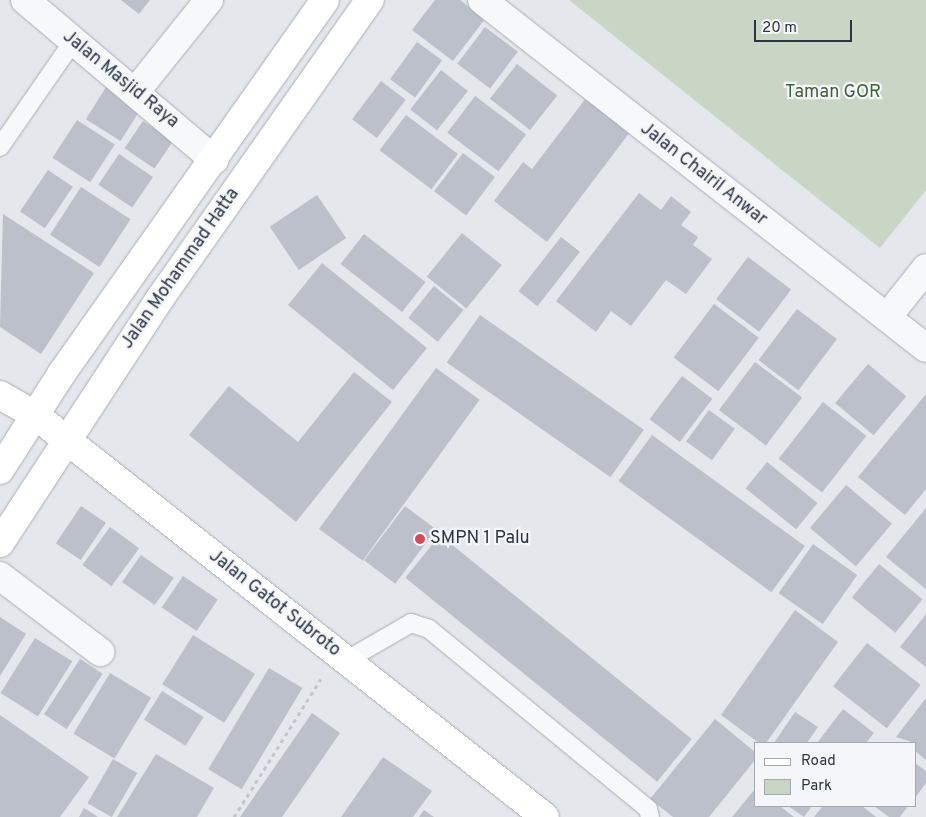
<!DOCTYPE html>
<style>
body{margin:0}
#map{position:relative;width:926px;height:817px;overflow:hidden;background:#e4e7ec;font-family:Overpass,sans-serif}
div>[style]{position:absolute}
.green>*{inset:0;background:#c9d6c5}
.building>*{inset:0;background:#bbc0ca;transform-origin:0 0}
.path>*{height:3px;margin-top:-1.5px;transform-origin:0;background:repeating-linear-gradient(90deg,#c2c5cb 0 4px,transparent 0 8px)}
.roads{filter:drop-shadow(0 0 1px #a9aeb7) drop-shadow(0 0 1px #a9aeb7)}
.lane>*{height:18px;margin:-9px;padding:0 9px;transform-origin:9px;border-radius:9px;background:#f7f8fa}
.street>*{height:28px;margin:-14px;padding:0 14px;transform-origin:14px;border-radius:14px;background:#f7f8fa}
.secondary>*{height:28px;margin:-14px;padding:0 14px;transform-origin:14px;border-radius:14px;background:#fff}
.primary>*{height:28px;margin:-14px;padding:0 14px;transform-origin:14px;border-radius:14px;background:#fff}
.dots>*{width:14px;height:14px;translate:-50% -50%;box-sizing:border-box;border:2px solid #f4f6f9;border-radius:50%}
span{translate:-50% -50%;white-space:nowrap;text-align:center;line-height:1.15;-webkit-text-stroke:4.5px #f4f6f9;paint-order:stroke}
.street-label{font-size:18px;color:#2b3445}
.park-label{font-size:18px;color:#3f6138}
.poi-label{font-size:18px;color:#2b3445}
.left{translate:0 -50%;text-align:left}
.legend{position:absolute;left:754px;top:742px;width:162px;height:65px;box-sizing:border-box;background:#f4f6f9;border:1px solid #a4a8b1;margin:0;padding:6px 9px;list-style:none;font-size:15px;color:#2b3445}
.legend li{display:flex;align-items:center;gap:10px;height:25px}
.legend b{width:25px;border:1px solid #a4a8b1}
.scale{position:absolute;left:754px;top:20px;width:98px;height:22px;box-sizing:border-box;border:2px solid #2b3445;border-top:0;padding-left:6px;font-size:15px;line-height:18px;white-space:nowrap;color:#2b3445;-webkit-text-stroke:4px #f4f6f9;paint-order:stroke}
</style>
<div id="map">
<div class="green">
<i style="clip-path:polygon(569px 0,926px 0,926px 190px,880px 248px)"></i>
</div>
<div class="building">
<i style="clip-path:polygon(121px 0,150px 0,139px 14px)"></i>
<i style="clip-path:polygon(435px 0,460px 0,485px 19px,453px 61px,412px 30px)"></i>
<i style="left:485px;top:27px;width:41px;height:46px;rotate:37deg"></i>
<i style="left:417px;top:42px;width:31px;height:46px;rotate:36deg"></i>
<i style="left:517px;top:64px;width:51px;height:44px;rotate:38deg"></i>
<i style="left:441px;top:70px;width:34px;height:50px;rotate:38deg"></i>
<i style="left:381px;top:81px;width:31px;height:48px;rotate:37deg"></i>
<i style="left:106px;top:87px;width:41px;height:38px;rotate:32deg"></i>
<i style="left:475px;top:96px;width:64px;height:46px;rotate:37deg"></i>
<i style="clip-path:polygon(586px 98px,630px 132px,547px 242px,494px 201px,523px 162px,532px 169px)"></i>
<i style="left:406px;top:115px;width:65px;height:44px;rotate:37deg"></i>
<i style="left:77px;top:120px;width:45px;height:45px;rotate:33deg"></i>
<i style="left:143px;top:121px;width:36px;height:33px;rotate:34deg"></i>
<i style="left:463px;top:153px;width:40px;height:48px;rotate:37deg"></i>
<i style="left:119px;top:154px;width:41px;height:37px;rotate:34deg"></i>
<i style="left:48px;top:170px;width:30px;height:50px;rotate:34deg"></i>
<i style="left:81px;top:187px;width:59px;height:57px;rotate:33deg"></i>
<i style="clip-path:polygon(639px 193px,661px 210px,671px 196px,691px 212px,681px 225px,698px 237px,693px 245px,712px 259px,686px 294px,666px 280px,631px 326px,611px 311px,596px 332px,556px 301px)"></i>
<i style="left:317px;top:195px;width:52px;height:57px;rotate:56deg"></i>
<i style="clip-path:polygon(3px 214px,94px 273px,41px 354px,0 327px)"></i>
<i style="left:462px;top:233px;width:51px;height:56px;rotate:39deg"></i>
<i style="left:364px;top:234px;width:78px;height:38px;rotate:38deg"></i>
<i style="left:561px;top:237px;width:24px;height:69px;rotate:38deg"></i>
<i style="left:748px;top:257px;width:54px;height:53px;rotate:37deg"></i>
<i style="left:322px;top:263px;width:135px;height:54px;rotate:39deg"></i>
<i style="left:434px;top:286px;width:38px;height:41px;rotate:39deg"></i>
<i style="left:714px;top:304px;width:56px;height:67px;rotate:37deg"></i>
<i style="left:797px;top:309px;width:50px;height:64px;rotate:37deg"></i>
<i style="left:480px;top:315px;width:200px;height:58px;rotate:35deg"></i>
<i style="left:755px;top:362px;width:59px;height:60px;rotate:37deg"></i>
<i style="left:868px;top:364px;width:50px;height:51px;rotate:40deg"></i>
<i style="left:436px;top:368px;width:54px;height:199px;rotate:36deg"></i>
<i style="clip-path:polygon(354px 372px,392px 402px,296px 522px,189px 435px,229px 386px,298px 442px)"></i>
<i style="left:682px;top:376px;width:38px;height:54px;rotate:37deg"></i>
<i style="clip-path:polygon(926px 394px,926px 489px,905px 515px,858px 477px)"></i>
<i style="left:823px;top:402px;width:55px;height:72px;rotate:38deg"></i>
<i style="left:709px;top:410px;width:32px;height:39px;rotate:36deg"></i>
<i style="left:652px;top:435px;width:189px;height:57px;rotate:36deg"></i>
<i style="left:767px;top:462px;width:65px;height:34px;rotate:39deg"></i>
<i style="left:846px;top:485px;width:60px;height:56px;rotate:40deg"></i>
<i style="left:81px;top:506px;width:30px;height:45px;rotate:34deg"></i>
<i style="left:405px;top:506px;width:39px;height:68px;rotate:37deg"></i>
<i style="clip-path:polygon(926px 508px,926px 589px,886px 557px)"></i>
<i style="left:110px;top:527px;width:36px;height:47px;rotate:36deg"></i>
<i style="left:440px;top:535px;width:324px;height:55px;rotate:39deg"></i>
<i style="left:813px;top:544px;width:54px;height:60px;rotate:35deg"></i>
<i style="left:141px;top:555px;width:40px;height:33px;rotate:35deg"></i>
<i style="left:879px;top:564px;width:56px;height:43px;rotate:39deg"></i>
<i style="left:183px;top:576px;width:42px;height:38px;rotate:34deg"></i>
<i style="clip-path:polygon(795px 610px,838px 642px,766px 743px,759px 743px,721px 715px)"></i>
<i style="clip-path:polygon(926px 614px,926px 667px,900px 647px)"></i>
<i style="clip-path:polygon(0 617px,26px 634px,0 676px)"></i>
<i style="left:193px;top:635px;width:73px;height:58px;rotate:32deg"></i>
<i style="left:35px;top:638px;width:44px;height:65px;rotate:32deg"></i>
<i style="left:867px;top:643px;width:68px;height:55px;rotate:38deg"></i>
<i style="left:80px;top:659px;width:27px;height:66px;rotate:33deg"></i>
<i style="left:269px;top:668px;width:39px;height:118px;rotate:31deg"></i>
<i style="left:110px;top:673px;width:48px;height:71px;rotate:31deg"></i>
<i style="left:162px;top:691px;width:49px;height:34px;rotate:32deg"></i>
<i style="clip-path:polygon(926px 698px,926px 760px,915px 751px,915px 743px,896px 737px)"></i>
<i style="clip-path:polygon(843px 709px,874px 733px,866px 743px,817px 743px)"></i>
<i style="clip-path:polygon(795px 712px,818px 727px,807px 743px,774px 743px)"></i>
<i style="clip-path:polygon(312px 713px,340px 733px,282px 817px,240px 817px)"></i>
<i style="clip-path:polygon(0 715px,89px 777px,60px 817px,0 817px)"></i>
<i style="clip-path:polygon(715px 719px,755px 752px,755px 760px,709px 817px,673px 817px,650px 799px)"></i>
<i style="clip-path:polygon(156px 754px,214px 788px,197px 817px,117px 817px)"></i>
<i style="clip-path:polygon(383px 757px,432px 791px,413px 817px,341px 817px)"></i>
<i style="left:113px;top:759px;width:28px;height:51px;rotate:30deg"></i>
<i style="clip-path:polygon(915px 763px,926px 771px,926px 783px,915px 798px)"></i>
<i style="clip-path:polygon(755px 789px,755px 806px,780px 806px,794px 817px,732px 817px)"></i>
<i style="clip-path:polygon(788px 806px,812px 806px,804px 817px)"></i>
<i style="clip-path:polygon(823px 806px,862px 806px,876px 817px,814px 817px)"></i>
<i style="clip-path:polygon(874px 806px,908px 806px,900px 817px,889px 817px)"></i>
<i style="clip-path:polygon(84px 808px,98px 817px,79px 817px)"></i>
<i style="clip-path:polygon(424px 810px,434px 817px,419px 817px)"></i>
</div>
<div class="path">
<i style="left:234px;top:817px;width:163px;rotate:-57.8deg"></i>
</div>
<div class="roads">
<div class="lane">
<i style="left:0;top:147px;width:126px;rotate:-55.3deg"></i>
<i style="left:347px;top:660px;width:74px;rotate:-30deg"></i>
<i style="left:411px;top:623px;width:19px;rotate:18deg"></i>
<i style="left:429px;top:629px;width:283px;rotate:39.4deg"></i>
<i style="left:648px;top:809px;width:8px;rotate:76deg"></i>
</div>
<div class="street">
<i style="left:25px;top:0;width:248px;rotate:40.2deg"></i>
<i style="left:482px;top:0;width:564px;rotate:38.09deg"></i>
<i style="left:136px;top:91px;width:117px;rotate:-51.3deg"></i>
<i style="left:888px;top:316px;width:61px;rotate:-51.6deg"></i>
<i style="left:0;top:576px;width:126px;rotate:37.2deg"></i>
</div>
<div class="secondary">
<i style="left:0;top:395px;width:40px;rotate:29.7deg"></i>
<i style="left:35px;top:415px;width:649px;rotate:38.25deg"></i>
</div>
<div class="primary">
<i style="left:0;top:470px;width:115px;rotate:-57.4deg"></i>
<i style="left:62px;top:373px;width:456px;rotate:-54.8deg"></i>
<i style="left:0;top:543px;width:294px;rotate:-56.8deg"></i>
<i style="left:161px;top:297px;width:363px;rotate:-54.9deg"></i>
</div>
</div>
<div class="dots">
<i style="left:420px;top:539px;background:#d1495b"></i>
</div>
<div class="street-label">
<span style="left:120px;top:80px;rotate:39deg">Jalan Masjid Raya</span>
<span style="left:703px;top:175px;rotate:38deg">Jalan Chairil Anwar</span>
<span style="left:181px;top:269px;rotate:-55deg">Jalan Mohammad Hatta</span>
<span style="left:274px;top:604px;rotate:38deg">Jalan Gatot Subroto</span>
</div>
<div class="park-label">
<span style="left:833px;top:93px">Taman GOR</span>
</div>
<div class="poi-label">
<span class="left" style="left:430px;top:539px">SMPN 1 Palu</span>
</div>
<ul class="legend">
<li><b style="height:6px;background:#fff"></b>Road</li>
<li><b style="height:14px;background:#c9d6c5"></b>Park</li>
</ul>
<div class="scale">20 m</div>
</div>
